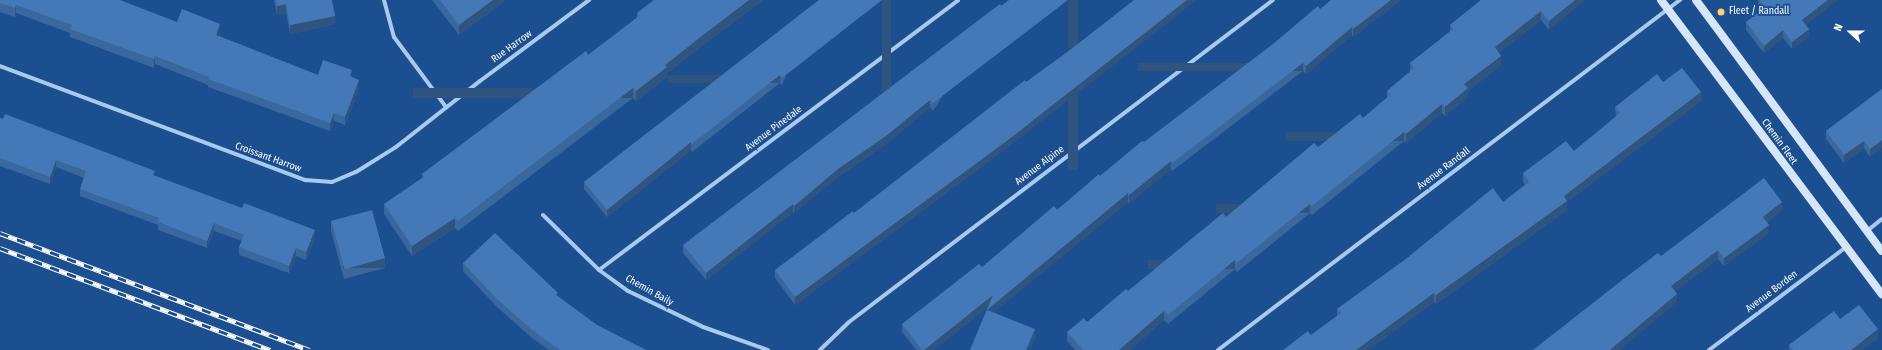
<!DOCTYPE html>
<style>
body{margin:0}
#map{position:relative;width:1882px;height:350px;overflow:hidden;background:#1b4f8f;font-family:"Fira Sans Condensed",sans-serif}
div>[style]{position:absolute}
.minor>*{height:4px;margin:-2px;padding:0 2px;transform-origin:2px;border-radius:2px;background:#a9c9ee}
.secondary>*{height:8px;margin:-4px;padding:0 4px;transform-origin:4px;border-radius:4px;background:#d6e6fa}
.rail>*{height:4.5px;margin-top:-2.25px;transform-origin:0;background:repeating-linear-gradient(90deg,#1b4f8f 0 9px,#fff 0 18px);box-sizing:border-box;border-block:1px solid #fff}
.wall>*{inset:0;background:#3a679d}
.shaded-wall>*{inset:0;background:#305480;transform-origin:0 0}
.building>*{inset:0;background:#4478b7;transform-origin:0 0}
.dots>*{width:11px;height:11px;translate:-50% -50%;box-sizing:border-box;border:2px solid #1b4f8f;border-radius:50%}
span{translate:-50% -50%;white-space:nowrap;text-align:center;line-height:1.15;-webkit-text-stroke:3.5px #1b4f8f;paint-order:stroke}
.poi-label{font-size:10px;color:#fff}
.left{translate:0 -50%;text-align:left}
.street-label{font-size:10px;color:#fff}
.north{position:absolute;left:1830px;top:12px;width:40px;height:40px;-webkit-text-stroke:3px #1b4f8f;paint-order:stroke;rotate:291deg;font-size:11px;font-weight:700;line-height:16px;text-align:center;color:#fff}
.north::after{content:'';display:block;margin:auto;width:14px;height:18px;background:#fff;clip-path:polygon(50% 0,100% 100%,50% 72%,0 100%)}
</style>
<div id="map">
<div class="minor">
<i style="left:384px;top:0;width:38px;rotate:75deg"></i>
<i style="left:394px;top:37px;width:87px;rotate:53.4deg"></i>
<i style="left:0;top:66px;width:326px;rotate:20.5deg"></i>
<i style="left:305px;top:180px;width:27px;rotate:4deg"></i>
<i style="left:332px;top:182px;width:26px;rotate:-23deg"></i>
<i style="left:356px;top:172px;width:47px;rotate:-32deg"></i>
<i style="left:396px;top:147px;width:107px;rotate:-38.2deg"></i>
<i style="left:480px;top:81px;width:136px;rotate:-36.6deg"></i>
<i style="left:543px;top:215px;width:78px;rotate:44.5deg"></i>
<i style="left:599px;top:270px;width:36px;rotate:36deg"></i>
<i style="left:628px;top:291px;width:83px;rotate:25.6deg"></i>
<i style="left:703px;top:327px;width:69px;rotate:19.5deg"></i>
<i style="left:1867px;top:231px;width:19px;rotate:-39deg"></i>
<i style="left:599px;top:270px;width:449px;rotate:-36.9deg"></i>
<i style="left:820px;top:350px;width:40px;rotate:-44deg"></i>
<i style="left:849px;top:322px;width:532px;rotate:-37.21deg"></i>
<i style="left:1218px;top:350px;width:580px;rotate:-37.15deg"></i>
<i style="left:1709px;top:350px;width:170px;rotate:-36.9deg"></i>
</div>
<div class="secondary">
<i style="left:1661px;top:0;width:368px;rotate:53.1deg"></i>
<i style="left:1696px;top:0;width:312px;rotate:53.5deg"></i>
</div>
<div class="rail">
<i style="left:0;top:233px;width:331px;rotate:20.7deg"></i>
<i style="left:0;top:248px;width:289px;rotate:20.7deg"></i>
</div>
<div class="wall">
<i style="clip-path:polygon(0 0,177px 22px,220px 33px,219px 36px,318px 75px,352px 77px,359px 88px,345px 125px,334px 121px,330px 131px,208px 87px,208px 85px,155px 64px,154px 68px,70px 37px,70px 33px,16px 13px,15px 17px,0 12px)"></i>
<i style="clip-path:polygon(274px 0,332px 0,335px 24px,290px 34px,286px 13px,277px 15px)"></i>
<i style="clip-path:polygon(432px 0,506px 0,459px 35px)"></i>
<i style="clip-path:polygon(654px 0,763px 0,703px 45px,667px 73px,667px 77px,636px 101px,633px 98px,458px 231px,455px 228px,412px 256px,384px 214px,384px 204px,422px 178px,422px 174px,588px 55px,637px 18px,637px 13px)"></i>
<i style="clip-path:polygon(819px 0,782px 85px,780px 83px,692px 152px,691px 150px,607px 217px,584px 189px,584px 182px)"></i>
<i style="clip-path:polygon(1401px 0,1353px 37px,1352px 35px,1306px 74px,1303px 71px,1172px 171px,1171px 169px,1129px 203px,1128px 202px,994px 312px,1035px 337px,1030px 350px,970px 350px,988px 307px,934px 350px,916px 350px,902px 332px,902px 324px,982px 267px,1144px 142px,1320px 9px)"></i>
<i style="clip-path:polygon(1481px 0,1585px 0,1549px 30px,1541px 20px,1524px 33px,1499px 53px,1501px 65px,1468px 91px,1468px 97px,1445px 116px,1442px 113px,1406px 143px,1404px 141px,1312px 215px,1310px 213px,1237px 272px,1235px 269px,1168px 324px,1164px 320px,1130px 350px,1075px 350px,1067px 341px,1067px 332px,1087px 322px,1318px 147px,1363px 118px,1387px 98px,1387px 91px,1410px 72px,1410px 63px,1450px 32px,1450px 25px)"></i>
<i style="clip-path:polygon(1758px 0,1806px 25px,1809px 36px,1792px 49px,1783px 38px,1764px 53px,1746px 30px,1746px 22px,1761px 11px,1758px 7px)"></i>
<i style="clip-path:polygon(1000px 4px,933px 111px,930px 107px,886px 144px,838px 177px,794px 213px,793px 212px,706px 280px,683px 253px,683px 245px)"></i>
<i style="clip-path:polygon(1663px 82px,1701px 101px,1567px 202px,1567px 210px,1436px 304px,1434px 302px,1368px 350px,1283px 350px,1311px 335px,1337px 316px,1337px 309px,1503px 202px,1525px 185px,1523px 182px,1523px 173px,1574px 151px,1616px 117px,1615px 107px)"></i>
<i style="clip-path:polygon(1882px 89px,1882px 147px,1870px 157px,1864px 148px,1844px 163px,1826px 139px,1826px 131px)"></i>
<i style="clip-path:polygon(0 118px,155px 176px,315px 237px,306px 260px,296px 256px,289px 273px,239px 255px,239px 247px,242px 241px,214px 231px,207px 248px,158px 230px,158px 225px,80px 196px,80px 189px,84px 178px,56px 167px,50px 184px,0 166px)"></i>
<i style="clip-path:polygon(1012px 144px,795px 305px,775px 278px,775px 270px,854px 213px)"></i>
<i style="clip-path:polygon(1782px 210px,1767px 222px,1769px 233px,1724px 266px,1718px 259px,1675px 291px,1677px 302px,1661px 256px)"></i>
<i style="clip-path:polygon(331px 221px,385px 268px,344px 279px,331px 231px)"></i>
<i style="clip-path:polygon(463px 263px,558px 296px,597px 325px,646px 350px,549px 350px,532px 338px,497px 307px,463px 271px)"></i>
<i style="clip-path:polygon(1840px 319px,1878px 338px,1862px 350px,1789px 350px,1789px 345px)"></i>
</div>
<div class="shaded-wall">
<i style="clip-path:polygon(493px 0,506px 0,459px 35px,459px 25px)"></i>
<i style="clip-path:polygon(749px 0,763px 0,703px 45px,667px 73px,667px 77px,636px 101px,636px 91px,665px 65px,703px 35px)"></i>
<i style="left:882px;top:0;width:9px;height:127px"></i>
<i style="left:1068px;top:0;width:10px;height:170px"></i>
<i style="clip-path:polygon(1187px 0,1197px 0,1012px 144px,795px 305px,795px 297px)"></i>
<i style="clip-path:polygon(1391px 0,1401px 0,1353px 37px,1353px 29px)"></i>
<i style="clip-path:polygon(1575px 0,1585px 0,1549px 30px,1549px 21px)"></i>
<i style="clip-path:polygon(1828px 0,1838px 0,1802px 28px,1802px 20px)"></i>
<i style="clip-path:polygon(286px 4px,286px 13px,277px 15px,277px 6px)"></i>
<i style="clip-path:polygon(16px 5px,16px 13px,15px 17px,15px 8px)"></i>
<i style="clip-path:polygon(1541px 11px,1541px 20px,1495px 56px,1495px 47px)"></i>
<i style="clip-path:polygon(335px 16px,335px 24px,290px 34px,290px 25px)"></i>
<i style="clip-path:polygon(220px 24px,220px 33px,216px 44px,216px 35px)"></i>
<i style="clip-path:polygon(1352px 27px,1352px 35px,1306px 74px,1306px 66px)"></i>
<i style="clip-path:polygon(1809px 29px,1809px 36px,1792px 49px,1792px 42px)"></i>
<i style="clip-path:polygon(1783px 30px,1783px 38px,1764px 53px,1764px 46px)"></i>
<i style="clip-path:polygon(155px 56px,155px 64px,154px 68px,154px 59px)"></i>
<i style="clip-path:polygon(1501px 56px,1501px 65px,1468px 91px,1468px 97px,1445px 116px,1445px 107px,1464px 84px)"></i>
<i style="left:1303px;top:63px;width:8px;height:165px;rotate:90deg"></i>
<i style="clip-path:polygon(352px 70px,352px 78px,350px 76px)"></i>
<i style="left:780px;top:75px;width:8px;height:112px;rotate:90deg"></i>
<i style="clip-path:polygon(359px 80px,359px 88px,345px 125px,345px 117px)"></i>
<i style="left:633px;top:88px;width:10px;height:220px;rotate:90deg"></i>
<i style="clip-path:polygon(1701px 92px,1701px 101px,1567px 202px,1567px 210px,1436px 304px,1436px 295px,1564px 196px)"></i>
<i style="clip-path:polygon(930px 100px,930px 107px,886px 144px,838px 177px,794px 213px,794px 206px,838px 169px)"></i>
<i style="clip-path:polygon(1442px 104px,1442px 113px,1406px 143px,1406px 134px)"></i>
<i style="clip-path:polygon(334px 113px,334px 121px,330px 131px,330px 123px)"></i>
<i style="left:1404px;top:132px;width:9px;height:118px;rotate:90deg"></i>
<i style="clip-path:polygon(1882px 140px,1882px 147px,1870px 157px,1870px 149px)"></i>
<i style="clip-path:polygon(1864px 141px,1864px 148px,1844px 163px,1844px 155px)"></i>
<i style="clip-path:polygon(691px 142px,691px 150px,607px 217px,607px 210px)"></i>
<i style="clip-path:polygon(56px 160px,56px 167px,50px 184px,50px 177px)"></i>
<i style="clip-path:polygon(1171px 161px,1171px 169px,1129px 203px,1129px 195px)"></i>
<i style="clip-path:polygon(1128px 193px,1128px 202px,987px 318px,987px 310px)"></i>
<i style="clip-path:polygon(1782px 202px,1782px 210px,1763px 225px,1763px 217px)"></i>
<i style="clip-path:polygon(793px 204px,793px 212px,706px 280px,706px 273px)"></i>
<i style="left:1310px;top:204px;width:9px;height:94px;rotate:90deg"></i>
<i style="clip-path:polygon(455px 218px,455px 228px,412px 256px,412px 246px)"></i>
<i style="clip-path:polygon(214px 223px,214px 231px,207px 248px,207px 241px)"></i>
<i style="clip-path:polygon(1769px 225px,1769px 233px,1724px 266px,1724px 258px)"></i>
<i style="clip-path:polygon(315px 230px,315px 237px,306px 260px,306px 252px)"></i>
<i style="clip-path:polygon(296px 248px,296px 256px,289px 273px,289px 266px)"></i>
<i style="clip-path:polygon(1718px 250px,1718px 259px,1671px 294px,1671px 286px)"></i>
<i style="left:385px;top:258px;width:10px;height:42px;rotate:90deg"></i>
<i style="left:1235px;top:260px;width:9px;height:87px;rotate:90deg"></i>
<i style="clip-path:polygon(1434px 293px,1434px 302px,1368px 350px,1356px 350px)"></i>
<i style="clip-path:polygon(1677px 294px,1677px 302px,1620px 350px,1610px 350px)"></i>
<i style="clip-path:polygon(993px 295px,993px 303px,934px 350px,924px 350px)"></i>
<i style="clip-path:polygon(1164px 311px,1164px 320px,1130px 350px,1119px 350px)"></i>
<i style="clip-path:polygon(1035px 329px,1035px 337px,1030px 350px,1026px 350px)"></i>
<i style="clip-path:polygon(1878px 329px,1878px 338px,1862px 350px,1851px 350px)"></i>
</div>
<div class="building">
<i style="clip-path:polygon(0 0,120px 0,177px 22px,182px 9px,220px 24px,216px 35px,318px 75px,323px 60px,352px 70px,350px 76px,359px 80px,345px 117px,334px 113px,330px 123px,208px 79px,209px 77px,155px 56px,154px 59px,70px 29px,72px 25px,16px 5px,15px 8px,0 3px)"></i>
<i style="clip-path:polygon(276px 0,332px 0,335px 16px,290px 25px,286px 4px,277px 6px)"></i>
<i style="clip-path:polygon(440px 0,493px 0,459px 25px)"></i>
<i style="clip-path:polygon(654px 0,749px 0,703px 35px,665px 65px,667px 67px,636px 91px,633px 88px,458px 221px,455px 218px,412px 246px,384px 204px,424px 177px,422px 174px,586px 51px,588px 55px,639px 16px,637px 13px)"></i>
<i style="clip-path:polygon(819px 0,882px 0,782px 78px,780px 75px,692px 144px,691px 142px,607px 210px,584px 182px)"></i>
<i style="clip-path:polygon(1009px 0,1068px 0,933px 103px,930px 100px,886px 136px,838px 169px,794px 206px,793px 204px,706px 273px,683px 245px,1000px 4px,1001px 6px)"></i>
<i style="clip-path:polygon(1134px 0,1187px 0,1012px 137px,795px 297px,775px 270px,853px 211px,854px 213px,1025px 80px,1026px 82px,1070px 50px)"></i>
<i style="clip-path:polygon(1331px 0,1391px 0,1353px 29px,1352px 27px,1306px 66px,1303px 63px,1172px 163px,1171px 161px,1129px 195px,1128px 193px,987px 310px,1035px 329px,1026px 350px,970px 350px,993px 295px,924px 350px,922px 350px,902px 324px,979px 264px,982px 267px,1054px 206px,1057px 210px,1099px 174px,1100px 176px,1142px 141px,1144px 142px,1273px 44px,1318px 6px,1320px 9px)"></i>
<i style="clip-path:polygon(1481px 0,1575px 0,1549px 21px,1541px 11px,1524px 24px,1495px 47px,1501px 56px,1464px 84px,1468px 88px,1445px 107px,1442px 104px,1406px 134px,1404px 132px,1312px 206px,1310px 204px,1237px 263px,1235px 260px,1168px 315px,1164px 311px,1119px 350px,1083px 350px,1067px 332px,1084px 318px,1087px 322px,1126px 289px,1128px 291px,1223px 213px,1226px 217px,1314px 143px,1318px 147px,1360px 114px,1363px 118px,1390px 95px,1387px 91px,1414px 68px,1410px 63px,1453px 29px,1450px 25px)"></i>
<i style="clip-path:polygon(1759px 0,1828px 0,1802px 20px,1809px 29px,1792px 42px,1783px 30px,1764px 46px,1746px 22px,1765px 8px)"></i>
<i style="clip-path:polygon(1682px 68px,1701px 92px,1564px 196px,1567px 201px,1436px 295px,1434px 293px,1356px 350px,1283px 350px,1308px 331px,1311px 335px,1341px 313px,1337px 309px,1407px 258px,1493px 188px,1503px 202px,1529px 182px,1523px 173px,1566px 141px,1574px 151px,1620px 113px,1615px 107px,1657px 74px,1663px 82px)"></i>
<i style="clip-path:polygon(1882px 89px,1882px 140px,1870px 149px,1864px 141px,1844px 155px,1826px 131px)"></i>
<i style="clip-path:polygon(5px 114px,155px 171px,153px 175px,242px 208px,244px 203px,315px 230px,306px 252px,296px 248px,289px 266px,239px 247px,244px 235px,214px 223px,207px 241px,158px 222px,159px 218px,80px 189px,86px 171px,56px 160px,50px 177px,0 158px,0 118px,3px 119px)"></i>
<i style="clip-path:polygon(1764px 178px,1782px 202px,1763px 217px,1769px 225px,1724px 258px,1718px 250px,1671px 286px,1677px 294px,1610px 350px,1533px 350px,1621px 281px,1658px 253px,1661px 256px)"></i>
<i style="left:372px;top:210px;width:50px;height:42px;rotate:75deg"></i>
<i style="clip-path:polygon(495px 233px,558px 293px,556px 295px,597px 325px,646px 350px,560px 350px,532px 330px,497px 299px,463px 263px)"></i>
<i style="clip-path:polygon(1859px 305px,1878px 329px,1851px 350px,1793px 350px,1789px 345px,1834px 311px,1840px 319px)"></i>
</div>
<div class="dots">
<i style="left:1721px;top:12px;background:#ffd166"></i>
</div>
<div class="poi-label">
<span class="left" style="left:1729px;top:12px">Fleet / Randall</span>
</div>
<div class="street-label">
<span style="left:512px;top:47px;rotate:-36deg">Rue Harrow</span>
<span style="left:774px;top:129px;rotate:-37deg">Avenue Pinedale</span>
<span style="left:1779px;top:142px;rotate:54deg">Chemin Fleet</span>
<span style="left:268px;top:158px;rotate:20deg">Croissant Harrow</span>
<span style="left:1040px;top:166px;rotate:-37deg">Avenue Alpine</span>
<span style="left:1444px;top:169px;rotate:-37deg">Avenue Randall</span>
<span style="left:649px;top:291px;rotate:29deg">Chemin Baily</span>
<span style="left:1772px;top:292px;rotate:-37deg">Avenue Borden</span>
</div>
<div class="north">N</div>
</div>
